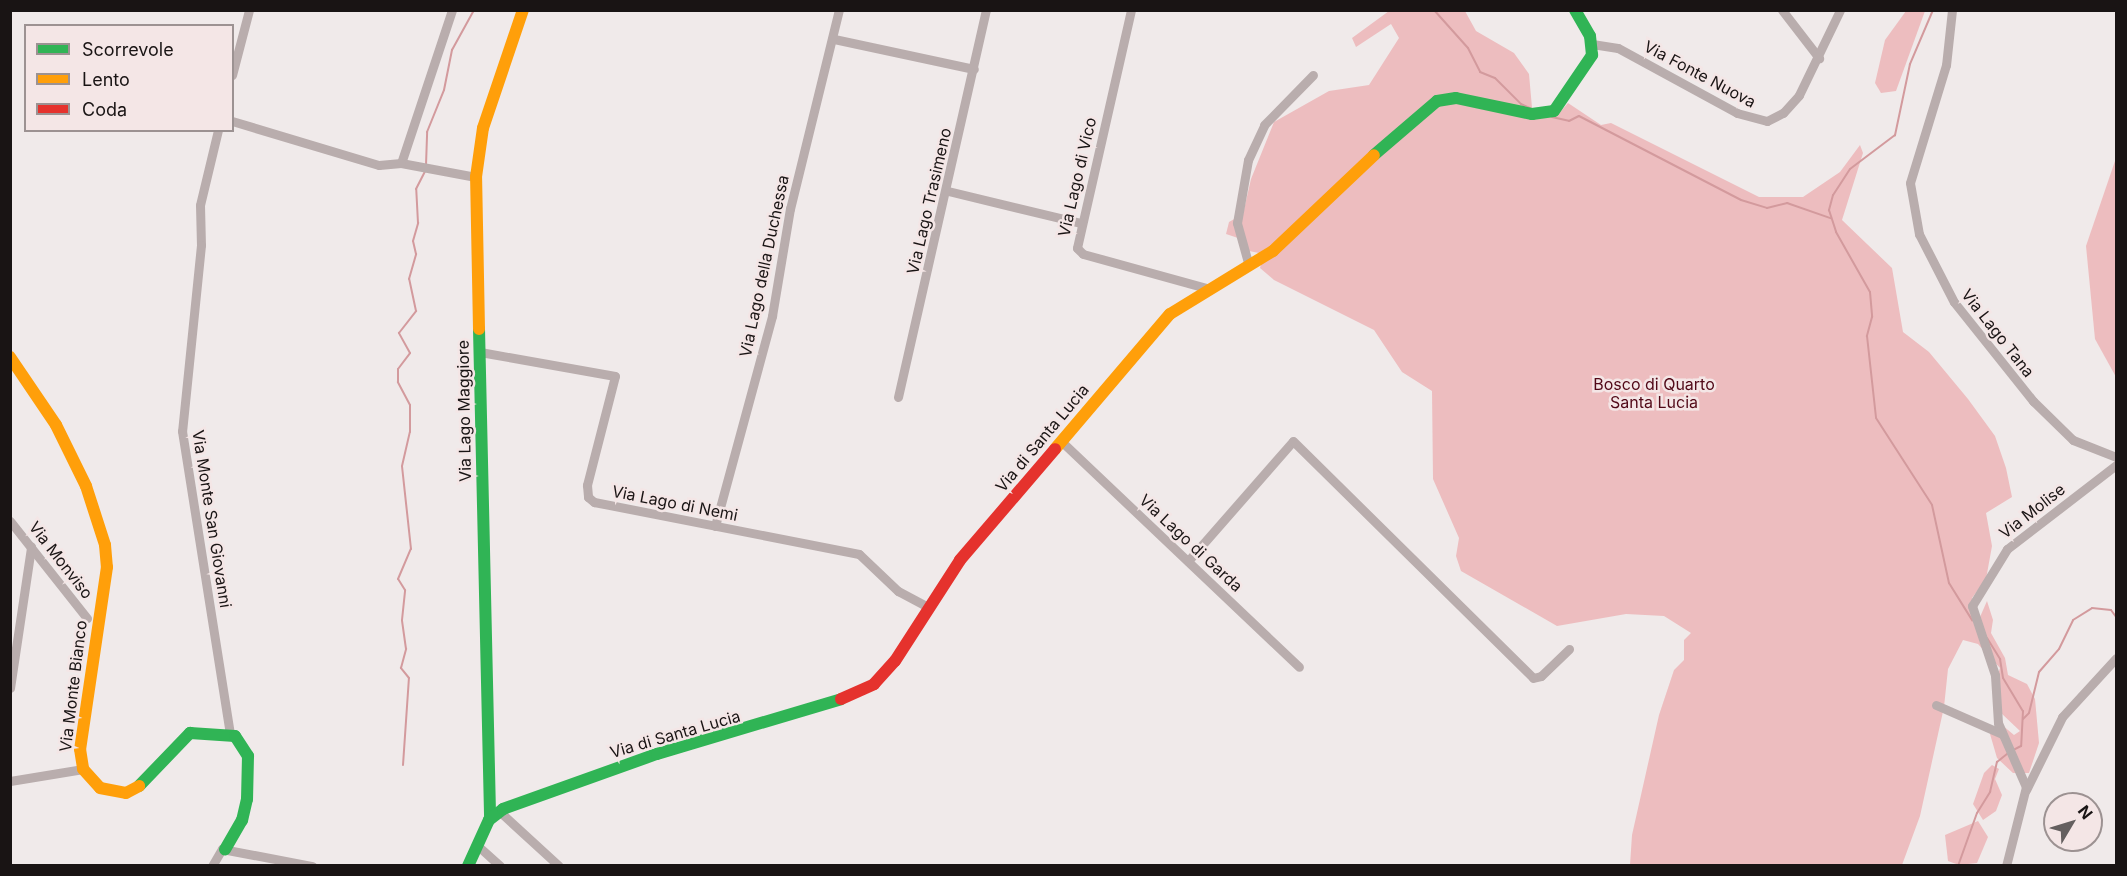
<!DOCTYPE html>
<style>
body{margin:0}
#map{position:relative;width:2127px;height:876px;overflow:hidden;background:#f0eaea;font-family:Inter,sans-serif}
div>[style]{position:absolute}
.forest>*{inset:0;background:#edbdbf}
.stream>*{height:2px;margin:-1px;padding:0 1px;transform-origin:1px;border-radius:1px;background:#d39a9d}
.street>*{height:9px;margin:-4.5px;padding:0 4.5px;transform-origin:4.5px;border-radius:4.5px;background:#b9adad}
.fast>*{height:12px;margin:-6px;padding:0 6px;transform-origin:6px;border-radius:6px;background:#30b455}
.slow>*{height:12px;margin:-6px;padding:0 6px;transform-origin:6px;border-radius:6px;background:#ff9f0a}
.jam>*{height:12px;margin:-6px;padding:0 6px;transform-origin:6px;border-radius:6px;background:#e5322d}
span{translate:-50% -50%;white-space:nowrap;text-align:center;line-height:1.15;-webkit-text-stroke:5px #f4e6e6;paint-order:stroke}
.street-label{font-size:16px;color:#191414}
.park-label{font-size:16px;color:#510817}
.frame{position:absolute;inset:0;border:12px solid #191414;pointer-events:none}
.legend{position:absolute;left:24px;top:24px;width:210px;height:108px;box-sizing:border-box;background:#f4e6e6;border:2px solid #9c9292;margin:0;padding:8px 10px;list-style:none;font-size:18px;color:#191414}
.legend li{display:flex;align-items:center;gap:12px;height:30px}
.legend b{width:30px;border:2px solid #9c9292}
.north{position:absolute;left:2043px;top:792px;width:60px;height:60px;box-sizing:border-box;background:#f4e6e6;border:2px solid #9c9292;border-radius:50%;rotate:52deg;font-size:16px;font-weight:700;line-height:24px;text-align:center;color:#191414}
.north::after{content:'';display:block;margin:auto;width:21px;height:27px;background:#645f5f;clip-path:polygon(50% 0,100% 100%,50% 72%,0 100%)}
</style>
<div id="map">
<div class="forest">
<i style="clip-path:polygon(1389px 11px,1465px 11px,1476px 31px,1514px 53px,1529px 74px,1533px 119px,1561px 111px,1568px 103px,1601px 125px,1611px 123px,1759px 197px,1803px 197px,1840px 172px,1860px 145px,1863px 153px,1842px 220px,1892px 268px,1903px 332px,1929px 352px,1968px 399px,1995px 436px,2006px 468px,2012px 497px,1986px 513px,1992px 546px,1986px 579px,1972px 598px,1980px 617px,1987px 601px,1993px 620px,1991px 633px,2005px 658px,2008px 675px,2027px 684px,2035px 699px,2039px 743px,2029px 773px,2013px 773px,1997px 758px,1990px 734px,2002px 725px,2014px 735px,2020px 731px,2000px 712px,1995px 685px,2000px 668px,1978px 644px,1963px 640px,1948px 669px,1944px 707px,1920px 816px,1902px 865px,1630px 865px,1632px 835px,1659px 715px,1674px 670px,1684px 660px,1684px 640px,1691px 633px,1664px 616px,1626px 614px,1557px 626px,1461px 571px,1456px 556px,1459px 538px,1433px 479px,1432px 391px,1402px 372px,1374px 330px,1274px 280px,1260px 268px,1264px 254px,1249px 251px,1238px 238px,1226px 234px,1229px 222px,1243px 214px,1251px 179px,1274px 122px,1329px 91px,1369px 85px,1399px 38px,1391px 24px,1356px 47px,1352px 38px)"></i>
<i style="clip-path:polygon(1906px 11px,1925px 11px,1896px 91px,1881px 93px,1875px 83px,1885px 40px)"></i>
<i style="clip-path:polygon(2116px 158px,2116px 377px,2095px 339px,2086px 246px)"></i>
<i style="clip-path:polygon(1992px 765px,1999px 769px,1995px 779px,2002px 795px,1996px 811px,1983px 820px,1973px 804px,1984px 773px)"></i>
<i style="clip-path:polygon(1978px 821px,1988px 837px,1977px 863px,1959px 865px,1948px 861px,1945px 835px)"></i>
</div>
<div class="stream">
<i style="left:1434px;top:10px;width:51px;rotate:48.2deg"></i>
<i style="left:1468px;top:48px;width:27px;rotate:63deg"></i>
<i style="left:1480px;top:72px;width:16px;rotate:22deg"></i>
<i style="left:1495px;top:78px;width:37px;rotate:45deg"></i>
<i style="left:1521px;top:104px;width:10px;rotate:24deg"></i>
<i style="left:1933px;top:10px;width:59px;rotate:113.1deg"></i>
<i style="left:1910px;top:64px;width:73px;rotate:101.9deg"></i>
<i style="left:1895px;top:135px;width:56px;rotate:142.9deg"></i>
<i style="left:1850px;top:169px;width:31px;rotate:123deg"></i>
<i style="left:1833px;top:195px;width:16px;rotate:105deg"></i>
<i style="left:1829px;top:210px;width:23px;rotate:72deg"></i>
<i style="left:1836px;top:232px;width:69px;rotate:60.5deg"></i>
<i style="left:1870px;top:292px;width:25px;rotate:85deg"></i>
<i style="left:1872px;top:317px;width:20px;rotate:105deg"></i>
<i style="left:1867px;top:336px;width:82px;rotate:83.7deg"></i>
<i style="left:1876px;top:418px;width:103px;rotate:57.2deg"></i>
<i style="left:1932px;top:505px;width:80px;rotate:77.7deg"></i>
<i style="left:1949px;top:583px;width:44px;rotate:58.1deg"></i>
<i style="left:1552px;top:117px;width:17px;rotate:13deg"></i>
<i style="left:1569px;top:121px;width:11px;rotate:-27deg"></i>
<i style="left:1579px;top:116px;width:182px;rotate:27.4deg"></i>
<i style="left:1741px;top:200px;width:27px;rotate:17deg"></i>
<i style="left:1767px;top:208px;width:21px;rotate:-14deg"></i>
<i style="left:1787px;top:203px;width:46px;rotate:19.2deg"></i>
<i style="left:426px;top:165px;width:33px;rotate:-88deg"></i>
<i style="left:427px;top:132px;width:45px;rotate:-68deg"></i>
<i style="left:444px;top:90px;width:41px;rotate:-78.7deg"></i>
<i style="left:452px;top:50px;width:46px;rotate:-61.2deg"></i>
<i style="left:1987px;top:638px;width:25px;rotate:58deg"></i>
<i style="left:2000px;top:659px;width:19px;rotate:81deg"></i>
<i style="left:2003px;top:678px;width:39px;rotate:59deg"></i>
<i style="left:2023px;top:711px;width:35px;rotate:93deg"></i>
<i style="left:2021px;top:746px;width:9px;rotate:153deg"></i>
<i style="left:2023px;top:719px;width:8px;rotate:-45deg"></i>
<i style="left:2029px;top:713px;width:42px;rotate:-76.3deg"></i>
<i style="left:2039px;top:672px;width:30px;rotate:-49deg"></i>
<i style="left:2059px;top:649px;width:32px;rotate:-64deg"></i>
<i style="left:2073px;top:620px;width:22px;rotate:-32deg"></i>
<i style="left:2092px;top:608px;width:19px;rotate:6deg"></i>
<i style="left:2111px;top:610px;width:9px;rotate:54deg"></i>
<i style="left:403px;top:765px;width:87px;rotate:-86.1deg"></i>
<i style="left:409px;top:678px;width:13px;rotate:-129deg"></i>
<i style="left:401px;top:668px;width:20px;rotate:-75deg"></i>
<i style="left:406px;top:649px;width:29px;rotate:-98deg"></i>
<i style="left:402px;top:620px;width:30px;rotate:-84deg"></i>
<i style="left:405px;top:590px;width:13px;rotate:-122deg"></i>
<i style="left:398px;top:579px;width:33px;rotate:-67deg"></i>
<i style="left:411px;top:549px;width:83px;rotate:-96.2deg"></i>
<i style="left:402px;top:466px;width:35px;rotate:-77deg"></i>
<i style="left:410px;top:432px;width:27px;rotate:-90deg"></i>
<i style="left:410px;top:405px;width:26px;rotate:-118deg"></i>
<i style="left:398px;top:382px;width:13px;rotate:-90deg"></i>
<i style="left:398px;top:369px;width:20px;rotate:-53deg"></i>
<i style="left:410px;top:353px;width:23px;rotate:-119deg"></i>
<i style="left:399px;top:333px;width:28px;rotate:-52deg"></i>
<i style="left:416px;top:311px;width:33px;rotate:-102deg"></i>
<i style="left:409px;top:279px;width:26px;rotate:-74deg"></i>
<i style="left:416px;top:254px;width:13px;rotate:-103deg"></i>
<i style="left:413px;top:241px;width:19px;rotate:-74deg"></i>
<i style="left:418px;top:223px;width:34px;rotate:-93deg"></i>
<i style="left:416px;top:189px;width:20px;rotate:-63deg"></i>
<i style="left:1958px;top:866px;width:56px;rotate:-70.3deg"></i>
<i style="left:1977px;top:813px;width:25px;rotate:-58deg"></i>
<i style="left:1990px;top:792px;width:31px;rotate:-77deg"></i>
<i style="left:1997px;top:762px;width:14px;rotate:-39deg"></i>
</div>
<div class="street">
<i style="left:452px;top:10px;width:161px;rotate:108.4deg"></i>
<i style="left:401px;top:163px;width:76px;rotate:10.6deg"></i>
<i style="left:1131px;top:10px;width:244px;rotate:102.8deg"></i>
<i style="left:1077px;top:248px;width:8px;rotate:45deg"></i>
<i style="left:1083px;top:254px;width:132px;rotate:15.4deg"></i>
<i style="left:1782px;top:10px;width:61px;rotate:52.4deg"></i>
<i style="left:1952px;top:10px;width:55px;rotate:96.2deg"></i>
<i style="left:1946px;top:65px;width:123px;rotate:107deg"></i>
<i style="left:1910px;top:183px;width:52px;rotate:80deg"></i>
<i style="left:1919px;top:234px;width:76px;rotate:62.8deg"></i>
<i style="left:1954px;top:302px;width:127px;rotate:51.4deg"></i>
<i style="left:2033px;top:401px;width:56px;rotate:44.3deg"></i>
<i style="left:2073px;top:440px;width:46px;rotate:21.6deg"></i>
<i style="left:834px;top:39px;width:143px;rotate:12.1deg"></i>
<i style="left:1592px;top:44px;width:26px;rotate:9deg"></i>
<i style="left:1618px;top:48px;width:136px;rotate:28.6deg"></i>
<i style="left:1737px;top:113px;width:31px;rotate:15deg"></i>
<i style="left:1767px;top:121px;width:18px;rotate:-27deg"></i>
<i style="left:1783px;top:113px;width:24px;rotate:-48deg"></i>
<i style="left:1799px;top:95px;width:94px;rotate:-64.2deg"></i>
<i style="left:232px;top:75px;width:67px;rotate:-75.3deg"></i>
<i style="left:232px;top:121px;width:153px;rotate:16.7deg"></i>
<i style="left:379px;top:165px;width:22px;rotate:-5deg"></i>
<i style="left:218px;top:130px;width:77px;rotate:103.5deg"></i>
<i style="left:200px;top:205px;width:40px;rotate:88.6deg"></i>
<i style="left:201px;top:245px;width:187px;rotate:95.8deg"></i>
<i style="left:182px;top:431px;width:307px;rotate:81deg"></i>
<i style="left:948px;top:191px;width:136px;rotate:13.6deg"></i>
<i style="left:1249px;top:266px;width:45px;rotate:-105.6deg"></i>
<i style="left:1237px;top:223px;width:64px;rotate:-80.1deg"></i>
<i style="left:1248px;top:160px;width:38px;rotate:-65deg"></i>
<i style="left:1264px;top:125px;width:70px;rotate:-45.6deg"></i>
<i style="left:480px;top:352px;width:137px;rotate:10.1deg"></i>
<i style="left:615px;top:376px;width:113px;rotate:104.4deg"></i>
<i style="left:587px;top:485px;width:12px;rotate:85deg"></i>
<i style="left:588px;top:497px;width:8px;rotate:40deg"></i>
<i style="left:594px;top:502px;width:270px;rotate:11.1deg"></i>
<i style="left:859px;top:554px;width:54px;rotate:43.5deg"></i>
<i style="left:898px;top:591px;width:34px;rotate:28deg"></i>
<i style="left:898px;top:397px;width:397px;rotate:-77.2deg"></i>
<i style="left:1061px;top:441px;width:328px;rotate:43.5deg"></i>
<i style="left:10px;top:521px;width:124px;rotate:51.6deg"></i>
<i style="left:715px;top:526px;width:218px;rotate:-74.8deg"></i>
<i style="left:772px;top:316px;width:109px;rotate:-80.5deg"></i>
<i style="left:790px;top:209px;width:205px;rotate:-76.2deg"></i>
<i style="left:1188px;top:561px;width:159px;rotate:-48.8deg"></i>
<i style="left:1293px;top:441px;width:337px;rotate:44.6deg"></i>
<i style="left:1533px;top:678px;width:8px;rotate:-14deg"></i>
<i style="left:1541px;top:676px;width:39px;rotate:-44deg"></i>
<i style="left:10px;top:688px;width:143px;rotate:-81.5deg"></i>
<i style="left:1936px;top:705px;width:72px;rotate:23.7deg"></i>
<i style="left:10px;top:781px;width:74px;rotate:-9.3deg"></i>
<i style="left:2026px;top:790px;width:81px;rotate:-63.7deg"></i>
<i style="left:2062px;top:717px;width:80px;rotate:-47.5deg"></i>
<i style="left:499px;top:811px;width:81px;rotate:42.5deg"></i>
<i style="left:478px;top:846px;width:30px;rotate:42deg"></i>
<i style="left:212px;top:866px;width:20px;rotate:-60deg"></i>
<i style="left:222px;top:849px;width:92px;rotate:10.7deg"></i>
<i style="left:2006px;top:866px;width:81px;rotate:-75.8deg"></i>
<i style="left:2026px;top:787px;width:70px;rotate:-113.6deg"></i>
<i style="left:1998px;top:723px;width:48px;rotate:-93.6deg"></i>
<i style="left:1995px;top:675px;width:73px;rotate:-108.4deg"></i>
<i style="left:1972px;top:606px;width:67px;rotate:-58.4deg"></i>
<i style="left:2007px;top:549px;width:138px;rotate:-37.6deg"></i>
</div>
<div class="fast">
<i style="left:1374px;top:155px;width:83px;rotate:-40.6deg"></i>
<i style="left:1437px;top:101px;width:19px;rotate:-9deg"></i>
<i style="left:1456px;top:98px;width:78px;rotate:11.9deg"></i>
<i style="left:1532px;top:114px;width:22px;rotate:-8deg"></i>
<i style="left:1554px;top:111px;width:68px;rotate:-55.8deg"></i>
<i style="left:1592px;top:55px;width:19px;rotate:-96deg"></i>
<i style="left:1590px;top:36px;width:30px;rotate:-120deg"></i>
<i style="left:479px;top:329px;width:489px;rotate:88.7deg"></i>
<i style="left:139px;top:786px;width:74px;rotate:-46.1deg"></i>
<i style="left:190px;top:733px;width:45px;rotate:3.8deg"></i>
<i style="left:235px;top:736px;width:24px;rotate:57deg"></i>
<i style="left:248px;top:756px;width:43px;rotate:91.3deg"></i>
<i style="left:247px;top:799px;width:22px;rotate:103deg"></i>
<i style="left:242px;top:820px;width:34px;rotate:120deg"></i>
<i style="left:468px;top:866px;width:51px;rotate:-65.5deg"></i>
<i style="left:489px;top:820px;width:18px;rotate:-38deg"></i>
<i style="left:503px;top:809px;width:164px;rotate:-19.7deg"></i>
<i style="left:657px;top:754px;width:192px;rotate:-16.6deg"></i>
</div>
<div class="slow">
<i style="left:479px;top:329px;width:152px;rotate:-91.1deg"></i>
<i style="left:476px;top:177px;width:49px;rotate:-81.9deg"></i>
<i style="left:483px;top:128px;width:125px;rotate:-71.3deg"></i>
<i style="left:10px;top:357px;width:82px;rotate:55.9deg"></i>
<i style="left:56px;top:425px;width:68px;rotate:63.8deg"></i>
<i style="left:86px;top:486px;width:62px;rotate:72.1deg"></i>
<i style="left:105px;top:545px;width:22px;rotate:85deg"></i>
<i style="left:107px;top:567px;width:184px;rotate:98.4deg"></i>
<i style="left:80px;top:749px;width:20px;rotate:81deg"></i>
<i style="left:83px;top:769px;width:25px;rotate:48deg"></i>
<i style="left:100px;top:788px;width:26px;rotate:11deg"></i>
<i style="left:126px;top:793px;width:15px;rotate:-28deg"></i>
<i style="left:1055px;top:449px;width:177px;rotate:-49.6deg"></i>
<i style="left:1170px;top:314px;width:121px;rotate:-31.5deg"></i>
<i style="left:1273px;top:251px;width:139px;rotate:-43.5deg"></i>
</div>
<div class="jam">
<i style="left:841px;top:699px;width:36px;rotate:-24deg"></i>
<i style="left:874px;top:684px;width:31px;rotate:-48deg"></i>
<i style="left:895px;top:661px;width:120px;rotate:-57.2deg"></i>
<i style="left:960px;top:560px;width:146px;rotate:-49.4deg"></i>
</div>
<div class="street-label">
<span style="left:1700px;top:74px;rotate:28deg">Via Fonte Nuova</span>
<span style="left:1077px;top:177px;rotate:-77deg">Via Lago di Vico</span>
<span style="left:929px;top:201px;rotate:-77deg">Via Lago Trasimeno</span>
<span style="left:764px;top:266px;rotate:-78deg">Via Lago della Duchessa</span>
<span style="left:1998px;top:333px;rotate:52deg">Via Lago Tana</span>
<span style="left:464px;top:411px;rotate:-91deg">Via Lago Maggiore</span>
<span style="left:1042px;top:438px;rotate:-50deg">Via di Santa Lucia</span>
<span style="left:675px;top:503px;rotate:11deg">Via Lago di Nemi</span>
<span style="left:2032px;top:511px;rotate:-38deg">Via Molise</span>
<span style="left:212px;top:519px;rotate:81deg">Via Monte San Giovanni</span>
<span style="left:1191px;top:543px;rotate:43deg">Via Lago di Garda</span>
<span style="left:61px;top:560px;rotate:52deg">Via Monviso</span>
<span style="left:73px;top:686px;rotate:-83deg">Via Monte Bianco</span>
<span style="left:675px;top:734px;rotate:-16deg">Via di Santa Lucia</span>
</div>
<div class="park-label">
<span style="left:1654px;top:393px">Bosco di Quarto<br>Santa Lucia</span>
</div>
<div class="frame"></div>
<ul class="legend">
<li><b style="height:8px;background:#30b455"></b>Scorrevole</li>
<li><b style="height:8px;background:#ff9f0a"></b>Lento</li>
<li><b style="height:8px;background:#e5322d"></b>Coda</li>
</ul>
<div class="north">N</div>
</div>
